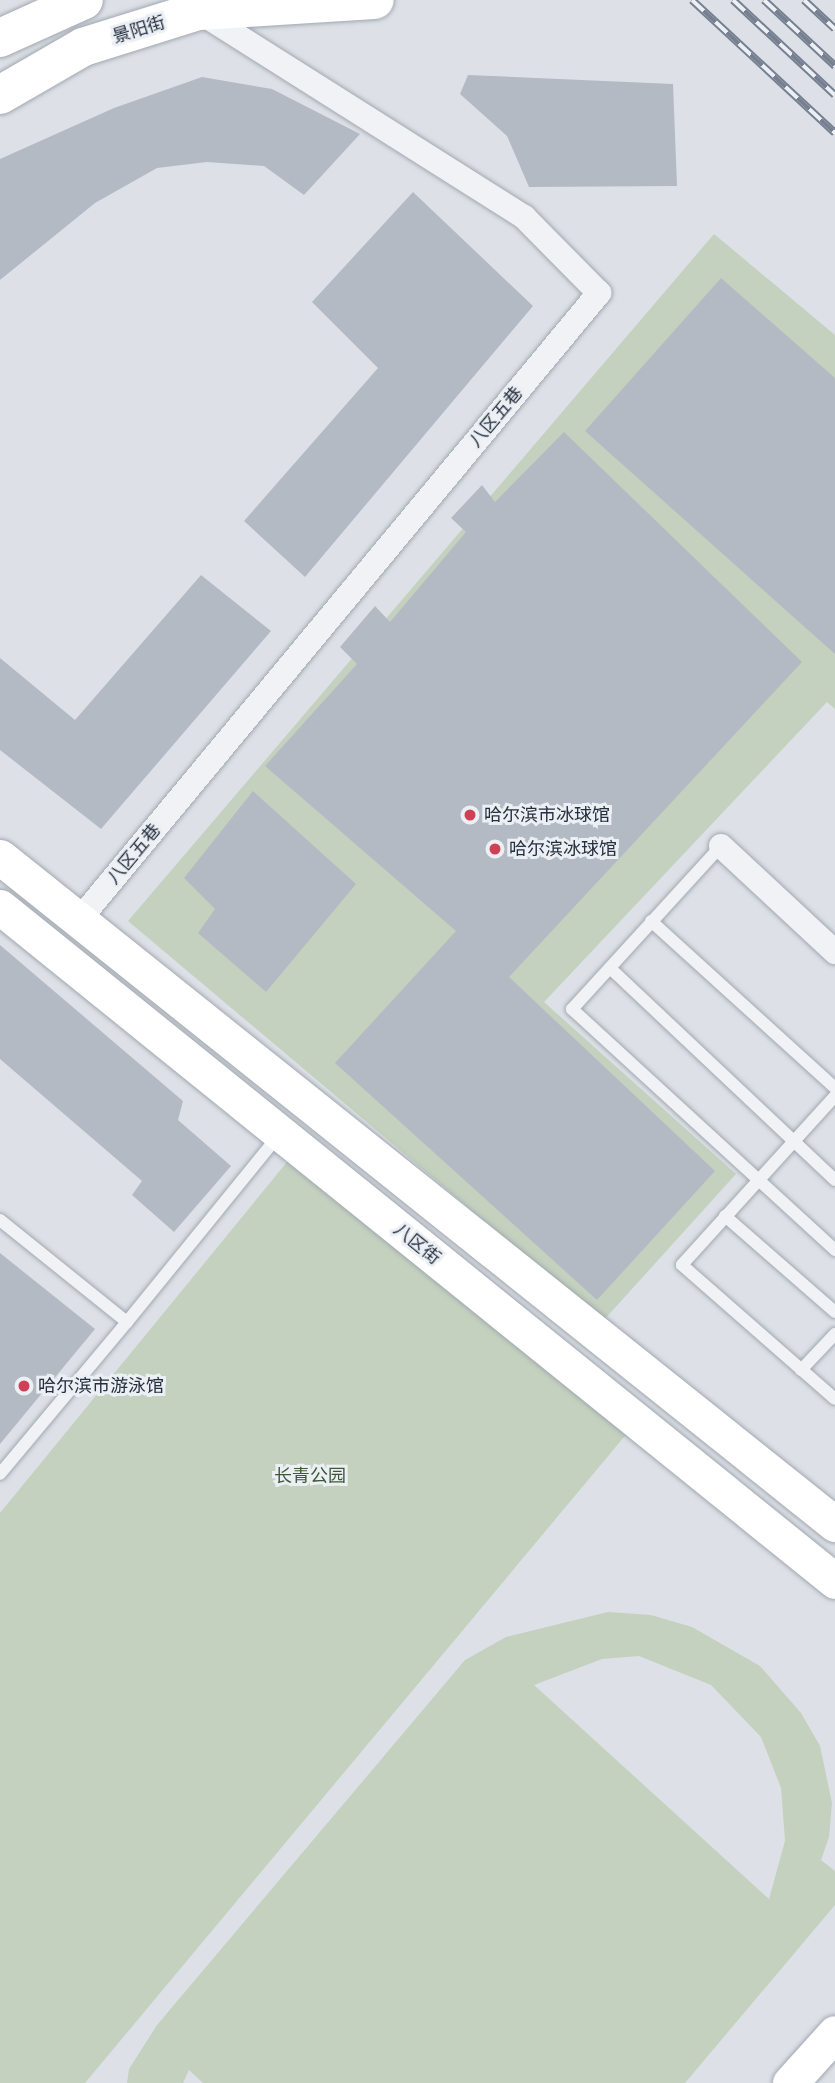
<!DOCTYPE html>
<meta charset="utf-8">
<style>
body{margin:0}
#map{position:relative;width:835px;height:2083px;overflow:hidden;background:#dde1e7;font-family:"Work Sans","Noto Sans SC",sans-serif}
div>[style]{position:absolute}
.green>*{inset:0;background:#c3d1be}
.building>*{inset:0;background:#b4bac4}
.roads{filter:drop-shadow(0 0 2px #a2a8b1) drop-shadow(0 0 2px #a2a8b1)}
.lane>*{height:12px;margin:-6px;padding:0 6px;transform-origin:6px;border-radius:6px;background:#f0f2f5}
.street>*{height:24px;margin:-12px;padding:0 12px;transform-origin:12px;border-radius:12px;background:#f0f2f5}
.secondary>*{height:35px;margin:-17.5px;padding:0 17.5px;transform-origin:17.5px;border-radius:17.5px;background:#fff}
.primary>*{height:38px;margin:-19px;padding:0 19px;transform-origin:19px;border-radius:19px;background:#fff}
.rail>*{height:8px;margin-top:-4px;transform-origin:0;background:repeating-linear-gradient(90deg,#ecf0f5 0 16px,#768091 0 32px);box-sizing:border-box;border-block:2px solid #768091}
.dots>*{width:19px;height:19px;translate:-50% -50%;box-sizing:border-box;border:4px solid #ecf0f5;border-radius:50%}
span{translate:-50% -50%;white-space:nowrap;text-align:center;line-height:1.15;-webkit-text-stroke:6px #ecf0f5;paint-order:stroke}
.street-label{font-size:18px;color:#262f3e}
.poi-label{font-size:18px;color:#262f3e}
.left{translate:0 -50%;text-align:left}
.park-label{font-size:18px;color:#3b5934}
</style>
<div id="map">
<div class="green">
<i style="clip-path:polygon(714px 234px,835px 335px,835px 709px,827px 702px,544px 1002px,736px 1174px,603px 1321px,128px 921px)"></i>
<i style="clip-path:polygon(287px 1162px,629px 1431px,85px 2083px,0 2083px,0 1513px)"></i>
<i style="clip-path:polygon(evenodd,608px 1612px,651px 1615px,692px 1627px,760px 1666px,801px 1713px,820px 1746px,832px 1803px,829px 1837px,821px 1860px,835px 1871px,835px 1905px,685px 2083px,203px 2083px,189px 2070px,183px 2083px,127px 2083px,129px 2069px,157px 2025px,465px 1660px,506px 1637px,608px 1612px,639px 1656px,711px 1685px,761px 1737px,781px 1788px,785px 1841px,769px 1899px,534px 1685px,602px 1659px,639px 1656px)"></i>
</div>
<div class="building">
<i style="clip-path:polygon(468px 75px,673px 84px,677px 186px,529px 187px,507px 136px,460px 94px)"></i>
<i style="clip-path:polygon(202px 77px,272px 89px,360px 134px,304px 195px,264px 166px,207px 162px,157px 168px,95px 203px,0 280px,0 159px,114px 108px)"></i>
<i style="clip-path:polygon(413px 192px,533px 306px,305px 577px,244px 521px,378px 368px,312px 302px)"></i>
<i style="clip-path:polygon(721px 278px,835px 378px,835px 654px,585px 431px)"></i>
<i style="clip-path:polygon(564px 432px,802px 662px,509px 977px,715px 1171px,597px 1300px,335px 1063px,456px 931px,265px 766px,357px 664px,340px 647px,375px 606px,390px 622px,466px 532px,451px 518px,482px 485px,495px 502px)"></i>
<i style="clip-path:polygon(201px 575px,271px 631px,101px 829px,0 750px,0 658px,75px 720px)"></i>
<i style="clip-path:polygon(253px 791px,356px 884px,266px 992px,198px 933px,215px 909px,184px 878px)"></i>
<i style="clip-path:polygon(0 945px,183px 1101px,178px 1120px,231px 1166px,174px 1232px,132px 1195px,142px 1181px,0 1059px)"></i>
<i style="clip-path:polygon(0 1253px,95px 1329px,0 1444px)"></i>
</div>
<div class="roads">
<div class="lane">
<i style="left:721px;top:846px;width:221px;rotate:132.4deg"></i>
<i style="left:572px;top:1009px;width:357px;rotate:42.5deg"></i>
<i style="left:651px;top:921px;width:248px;rotate:42.2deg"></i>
<i style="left:610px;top:968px;width:309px;rotate:43.3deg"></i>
<i style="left:835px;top:1096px;width:228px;rotate:132.2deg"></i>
<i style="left:682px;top:1265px;width:203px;rotate:41.2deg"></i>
<i style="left:725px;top:1216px;width:146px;rotate:41.1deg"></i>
<i style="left:0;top:1220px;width:163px;rotate:38.8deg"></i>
<i style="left:127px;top:1322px;width:198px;rotate:129.9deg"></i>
<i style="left:127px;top:1322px;width:241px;rotate:-50.9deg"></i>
<i style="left:801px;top:1370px;width:50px;rotate:-46.6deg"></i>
</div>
<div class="street">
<i style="left:721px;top:846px;width:156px;rotate:42.9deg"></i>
<i style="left:79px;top:920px;width:815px;rotate:-50.33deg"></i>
<i style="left:599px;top:293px;width:107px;rotate:-134.6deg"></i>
<i style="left:524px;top:217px;width:386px;rotate:-147.7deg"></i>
</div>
<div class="secondary">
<i style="left:0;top:857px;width:1069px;rotate:38.62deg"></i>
<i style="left:0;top:907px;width:1073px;rotate:38.91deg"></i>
<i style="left:790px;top:2083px;width:67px;rotate:-48deg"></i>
</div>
<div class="primary">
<i style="left:0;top:38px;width:92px;rotate:-24.3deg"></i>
<i style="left:0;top:95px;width:96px;rotate:-30deg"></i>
<i style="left:83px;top:47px;width:121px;rotate:-17.4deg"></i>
<i style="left:198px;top:11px;width:177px;rotate:-3.6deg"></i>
</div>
</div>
<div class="rail">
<i style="left:692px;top:0;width:195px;rotate:42.9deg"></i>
<i style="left:733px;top:0;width:139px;rotate:43deg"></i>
<i style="left:764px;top:0;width:97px;rotate:42.9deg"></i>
<i style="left:804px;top:0;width:42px;rotate:43.1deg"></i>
</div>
<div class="dots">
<i style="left:470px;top:815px;background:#cf3f55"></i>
<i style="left:495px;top:849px;background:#cf3f55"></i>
<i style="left:24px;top:1386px;background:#cf3f55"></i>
</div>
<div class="street-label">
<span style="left:139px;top:30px;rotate:-17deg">景阳街</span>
<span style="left:496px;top:417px;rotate:-50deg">八区五巷</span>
<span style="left:134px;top:854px;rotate:-50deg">八区五巷</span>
<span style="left:417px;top:1244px;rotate:39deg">八区街</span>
</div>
<div class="poi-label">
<span class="left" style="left:484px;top:815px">哈尔滨市冰球馆</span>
<span class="left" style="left:509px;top:849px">哈尔滨冰球馆</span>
<span class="left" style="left:38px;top:1386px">哈尔滨市游泳馆</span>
</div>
<div class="park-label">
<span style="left:310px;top:1476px">长青公园</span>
</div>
</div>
